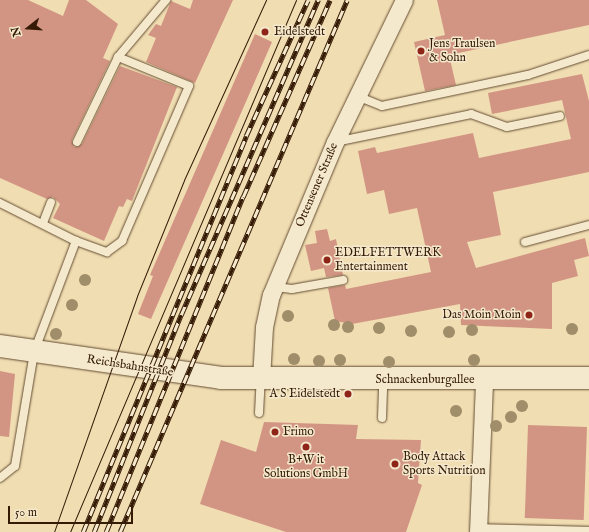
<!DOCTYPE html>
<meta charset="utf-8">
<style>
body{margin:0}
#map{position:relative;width:589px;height:532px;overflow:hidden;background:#f0ddb2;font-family:"IM FELL English",serif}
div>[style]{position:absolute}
.building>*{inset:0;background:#d39583;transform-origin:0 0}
.roads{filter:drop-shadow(0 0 1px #644c31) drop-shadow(0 0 1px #644c31)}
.lane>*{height:8px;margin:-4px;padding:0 4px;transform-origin:4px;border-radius:4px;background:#f5e9cd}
.street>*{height:17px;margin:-8.5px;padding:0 8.5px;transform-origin:8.5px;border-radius:8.5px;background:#f5e9cd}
.secondary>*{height:22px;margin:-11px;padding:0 11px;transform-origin:11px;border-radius:11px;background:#f5e9cd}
.tram>*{height:1px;margin:-0.5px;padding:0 0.5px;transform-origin:0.5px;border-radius:0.5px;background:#351b06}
.rail>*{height:4.5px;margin-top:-2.25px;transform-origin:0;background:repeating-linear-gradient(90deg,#f5e9cd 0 9px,#351b06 0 18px);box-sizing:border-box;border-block:1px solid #351b06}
.trees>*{width:12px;height:12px;margin:-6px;border-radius:50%;background:#a08d69}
.dots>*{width:11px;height:11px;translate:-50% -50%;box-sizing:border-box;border:2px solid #f5e9cd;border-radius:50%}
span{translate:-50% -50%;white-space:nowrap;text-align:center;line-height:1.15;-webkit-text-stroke:3px #f5e9cd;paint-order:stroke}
.poi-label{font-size:12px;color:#351b06}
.left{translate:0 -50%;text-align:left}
.right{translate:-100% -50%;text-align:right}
.street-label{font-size:12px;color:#351b06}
.north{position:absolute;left:8px;top:8px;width:40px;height:40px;-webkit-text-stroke:3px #f5e9cd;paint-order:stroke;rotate:253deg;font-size:11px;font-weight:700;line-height:16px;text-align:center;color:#351b06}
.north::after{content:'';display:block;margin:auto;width:14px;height:18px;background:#351b06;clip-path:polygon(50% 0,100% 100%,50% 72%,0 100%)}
.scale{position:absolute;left:8px;top:506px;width:125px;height:18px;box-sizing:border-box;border:2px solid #351b06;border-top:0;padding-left:5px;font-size:12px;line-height:14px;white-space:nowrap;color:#351b06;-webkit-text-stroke:3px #f5e9cd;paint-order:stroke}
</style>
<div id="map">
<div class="building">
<i style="clip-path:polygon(0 0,28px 0,63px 16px,69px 0,86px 0,118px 24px,103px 58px,110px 61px,72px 140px,74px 147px,82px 144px,120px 66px,177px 87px,132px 201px,127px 199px,123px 207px,119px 206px,104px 241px,53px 218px,60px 204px,53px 197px,47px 199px,0 178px)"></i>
<i style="clip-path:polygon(193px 0,233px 0,195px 83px,146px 62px,156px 38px,148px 35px,156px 24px,161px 26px,171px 1px,190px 9px)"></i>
<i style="clip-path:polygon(437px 0,589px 0,589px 25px,449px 55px,456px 85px,425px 91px,414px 42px,445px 35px)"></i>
<i style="clip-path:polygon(255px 34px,272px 42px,151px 319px,138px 314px,153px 276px,150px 275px)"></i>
<i style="clip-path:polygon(582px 74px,589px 101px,589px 172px,493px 192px,501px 235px,467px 242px,476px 268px,585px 238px,589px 256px,574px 260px,578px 276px,552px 283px,552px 329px,461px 325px,460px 304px,352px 324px,335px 321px,328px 288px,345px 285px,346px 289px,431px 272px,417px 208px,389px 214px,384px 190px,367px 194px,358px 151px,375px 147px,377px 153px,473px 133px,479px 158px,571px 139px,562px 100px,492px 114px,488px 93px)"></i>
<i style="clip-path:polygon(327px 229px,330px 241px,336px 239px,343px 275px,326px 277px,324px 268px,311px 271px,305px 245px,317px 243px,315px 231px)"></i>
<i style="clip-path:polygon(0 371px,15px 374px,9px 437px,0 436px)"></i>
<i style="clip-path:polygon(264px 422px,358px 425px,356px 439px,421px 440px,418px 483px,422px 485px,406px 532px,286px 532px,200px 504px,221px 440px,256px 452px)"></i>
<i style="left:528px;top:425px;width:59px;height:93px;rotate:2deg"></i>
</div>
<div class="roads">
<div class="lane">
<i style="left:357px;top:96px;width:27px;rotate:22deg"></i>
<i style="left:382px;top:106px;width:149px;rotate:-12deg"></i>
<i style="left:528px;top:75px;width:64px;rotate:-18.2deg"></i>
<i style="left:77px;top:142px;width:94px;rotate:-64.2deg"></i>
<i style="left:118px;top:57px;width:75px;rotate:-49.9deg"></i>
<i style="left:335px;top:142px;width:139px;rotate:-11.6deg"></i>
<i style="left:471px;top:114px;width:38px;rotate:20deg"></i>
<i style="left:507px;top:127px;width:54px;rotate:-11.7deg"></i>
<i style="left:0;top:203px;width:85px;rotate:26.6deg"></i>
<i style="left:76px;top:241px;width:33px;rotate:20deg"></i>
<i style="left:107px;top:252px;width:19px;rotate:-36deg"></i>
<i style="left:122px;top:241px;width:169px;rotate:-66.6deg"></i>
<i style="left:189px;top:86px;width:77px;rotate:-157.8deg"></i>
<i style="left:43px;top:223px;width:22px;rotate:-69deg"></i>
<i style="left:525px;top:242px;width:66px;rotate:-14.9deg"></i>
<i style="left:275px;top:287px;width:17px;rotate:7deg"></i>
<i style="left:292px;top:289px;width:52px;rotate:-10deg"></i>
<i style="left:259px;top:413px;width:34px;rotate:-87deg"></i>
<i style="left:382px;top:418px;width:38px;rotate:-88deg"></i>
<i style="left:0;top:478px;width:19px;rotate:-39deg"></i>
<i style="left:15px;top:466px;width:116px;rotate:-80.5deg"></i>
<i style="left:34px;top:352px;width:119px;rotate:-69.3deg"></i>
<i style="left:478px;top:528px;width:111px;rotate:1.5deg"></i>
</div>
<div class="street">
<i style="left:261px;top:379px;width:52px;rotate:-86.7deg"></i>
<i style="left:264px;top:327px;width:33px;rotate:-78deg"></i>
<i style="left:271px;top:295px;width:166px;rotate:-67.3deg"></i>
<i style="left:335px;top:142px;width:158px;rotate:-64.1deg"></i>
<i style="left:478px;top:532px;width:152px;rotate:-87.7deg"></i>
</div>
<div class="secondary">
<i style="left:0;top:346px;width:223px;rotate:8.2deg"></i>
<i style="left:221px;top:378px;width:368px"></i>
</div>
</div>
<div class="tram">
<i style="left:54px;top:532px;width:250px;rotate:-70.6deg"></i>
<i style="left:137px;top:296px;width:125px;rotate:-67.9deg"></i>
<i style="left:184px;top:180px;width:198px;rotate:-65.5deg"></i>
<i style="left:70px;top:532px;width:578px;rotate:-66.98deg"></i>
</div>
<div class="rail">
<i style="left:83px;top:532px;width:428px;rotate:-67.6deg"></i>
<i style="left:246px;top:136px;width:149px;rotate:-65.5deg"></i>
<i style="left:94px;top:532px;width:234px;rotate:-68.2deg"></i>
<i style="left:181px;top:315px;width:344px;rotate:-66.5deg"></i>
<i style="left:106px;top:532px;width:362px;rotate:-67.8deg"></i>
<i style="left:243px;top:197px;width:215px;rotate:-66.2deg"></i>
<i style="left:120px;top:532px;width:578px;rotate:-66.89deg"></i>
</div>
<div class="trees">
<i style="left:85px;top:280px"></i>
<i style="left:72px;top:305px"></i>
<i style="left:288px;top:316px"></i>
<i style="left:334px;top:325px"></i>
<i style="left:348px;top:327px"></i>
<i style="left:379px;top:328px"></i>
<i style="left:572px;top:329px"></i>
<i style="left:472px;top:330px"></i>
<i style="left:411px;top:331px"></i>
<i style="left:449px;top:332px"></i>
<i style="left:56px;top:334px"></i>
<i style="left:294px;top:359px"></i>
<i style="left:340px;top:360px"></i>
<i style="left:474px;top:360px"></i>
<i style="left:319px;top:361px"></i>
<i style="left:389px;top:362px"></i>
<i style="left:522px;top:406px"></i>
<i style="left:456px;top:411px"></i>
<i style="left:511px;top:417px"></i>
<i style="left:496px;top:426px"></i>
</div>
<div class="dots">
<i style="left:265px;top:32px;background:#8f2418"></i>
<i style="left:421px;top:51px;background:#8f2418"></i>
<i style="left:327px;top:260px;background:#8f2418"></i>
<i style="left:529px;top:315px;background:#8f2418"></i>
<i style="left:348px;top:394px;background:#8f2418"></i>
<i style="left:275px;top:432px;background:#8f2418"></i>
<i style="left:306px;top:447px;background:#8f2418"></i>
<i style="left:395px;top:464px;background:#8f2418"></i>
</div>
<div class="poi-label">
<span class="left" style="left:274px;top:32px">Eidelstedt</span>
<span class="left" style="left:429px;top:51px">Jens Traulsen<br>&amp; Sohn</span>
<span class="left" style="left:335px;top:260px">EDELFETTWERK<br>Entertainment</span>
<span class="right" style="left:521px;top:315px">Das Moin Moin</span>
<span class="right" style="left:340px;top:394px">A S Eidelstedt</span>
<span class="left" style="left:283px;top:432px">Frimo</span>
<span class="left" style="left:403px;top:464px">Body Attack<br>Sports Nutrition</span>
<span style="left:306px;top:467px">B+W it<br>Solutions GmbH</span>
</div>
<div class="street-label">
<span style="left:317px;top:185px;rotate:-67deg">Ottensener Straße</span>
<span style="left:130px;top:366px;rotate:9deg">Reichsbahnstraße</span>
<span style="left:425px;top:380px">Schnackenburgallee</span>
</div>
<div class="north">N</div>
<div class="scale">50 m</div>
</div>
